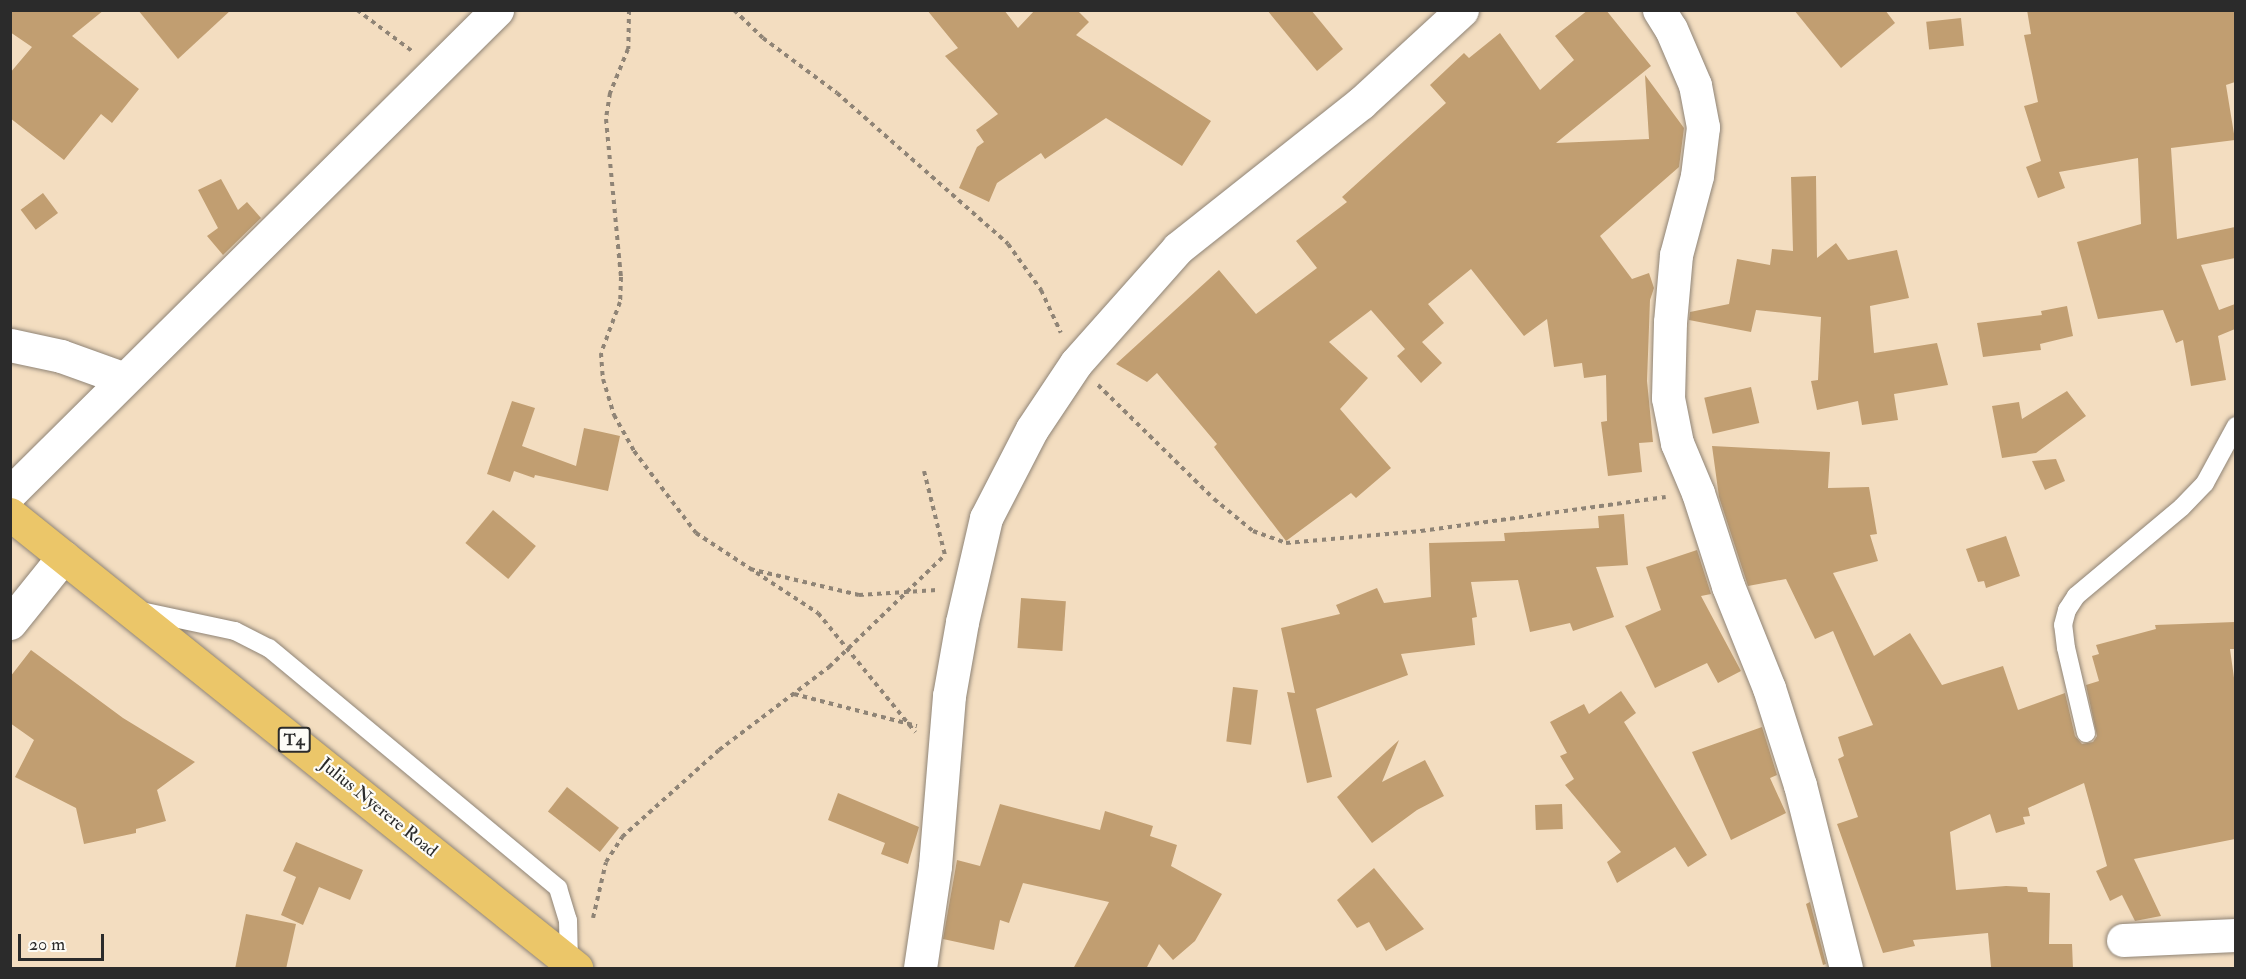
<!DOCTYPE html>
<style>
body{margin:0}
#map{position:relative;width:2246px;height:979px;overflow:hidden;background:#f3ddc0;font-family:"IM FELL Double Pica",serif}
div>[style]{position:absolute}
.building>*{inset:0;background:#c19e71;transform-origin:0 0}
.path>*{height:4px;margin-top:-2px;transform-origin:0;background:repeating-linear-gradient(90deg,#8f8476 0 4.5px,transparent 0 9px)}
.roads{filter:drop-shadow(0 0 2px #8f8476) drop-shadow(0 0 2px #8f8476)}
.lane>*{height:18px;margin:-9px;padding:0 9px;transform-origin:9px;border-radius:9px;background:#fff}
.street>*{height:33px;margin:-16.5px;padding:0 16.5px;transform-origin:16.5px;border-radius:16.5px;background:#fff}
.highway>*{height:33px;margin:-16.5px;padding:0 16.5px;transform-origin:16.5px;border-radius:16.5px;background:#ebc669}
span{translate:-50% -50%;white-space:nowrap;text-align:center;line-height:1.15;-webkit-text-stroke:4.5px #fdfcf7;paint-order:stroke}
.shield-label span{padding:2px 4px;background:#fdfcf7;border:2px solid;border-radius:4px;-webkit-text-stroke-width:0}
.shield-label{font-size:16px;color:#2b2b2b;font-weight:700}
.street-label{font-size:18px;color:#2b2b2b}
.frame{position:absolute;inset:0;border:12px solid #2b2b2b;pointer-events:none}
.scale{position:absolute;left:18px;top:934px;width:86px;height:27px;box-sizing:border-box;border:3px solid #2b2b2b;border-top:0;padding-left:8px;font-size:18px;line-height:21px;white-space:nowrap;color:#2b2b2b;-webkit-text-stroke:4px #fdfcf7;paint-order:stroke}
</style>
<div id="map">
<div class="building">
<i style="clip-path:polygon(10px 10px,104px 10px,72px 36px,139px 89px,112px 123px,101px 114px,64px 160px,10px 118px,10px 73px,32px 47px,10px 32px)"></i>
<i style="clip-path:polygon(138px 10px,231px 10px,178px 59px)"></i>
<i style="clip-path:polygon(927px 10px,1004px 10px,1018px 28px,1035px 10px,1077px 10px,1089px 22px,1076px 35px,1211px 121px,1182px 166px,1106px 118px,1045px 159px,1041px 153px,997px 183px,989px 202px,959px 188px,977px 147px,984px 142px,976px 130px,998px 114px,945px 56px,958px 48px)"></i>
<i style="clip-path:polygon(1267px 10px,1311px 10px,1343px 49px,1317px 71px)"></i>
<i style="clip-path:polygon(1588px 10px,1606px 10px,1651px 66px,1556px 143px,1649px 139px,1645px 75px,1684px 128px,1679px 167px,1600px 236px,1632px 279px,1649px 273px,1654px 288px,1650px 300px,1647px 381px,1653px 442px,1639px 443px,1642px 472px,1608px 476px,1601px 422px,1607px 421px,1606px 375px,1584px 378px,1582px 363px,1554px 367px,1547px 319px,1524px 336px,1471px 269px,1428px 304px,1444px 323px,1422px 342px,1442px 363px,1421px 383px,1397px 356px,1405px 349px,1371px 310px,1329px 342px,1368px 378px,1340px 409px,1391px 468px,1356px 498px,1351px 493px,1286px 541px,1214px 447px,1217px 444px,1157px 373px,1147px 382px,1116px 364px,1219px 270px,1256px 314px,1317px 268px,1296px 241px,1347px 202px,1342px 197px,1446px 103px,1430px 85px,1464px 53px,1469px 58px,1500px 33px,1540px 90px,1574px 60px,1555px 36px)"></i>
<i style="clip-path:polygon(1794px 10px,1885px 10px,1895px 23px,1841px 68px)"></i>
<i style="clip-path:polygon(2027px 10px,2235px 10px,2235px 82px,2226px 85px,2235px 140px,2171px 148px,2177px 239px,2235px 227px,2235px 258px,2201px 265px,2219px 310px,2235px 304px,2235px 329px,2218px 336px,2226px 380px,2191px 386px,2183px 340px,2176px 343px,2163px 310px,2098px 319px,2077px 242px,2141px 224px,2138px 158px,2059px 172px,2065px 188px,2038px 198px,2026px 167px,2041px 161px,2024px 106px,2038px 102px,2024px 35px,2031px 34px)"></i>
<i style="left:1961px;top:18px;width:28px;height:35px;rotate:84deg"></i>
<i style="clip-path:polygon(1816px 176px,1817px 258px,1836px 243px,1848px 260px,1897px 250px,1909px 298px,1870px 306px,1874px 353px,1937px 343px,1948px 385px,1894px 394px,1898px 420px,1862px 425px,1858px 401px,1817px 410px,1811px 381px,1818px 380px,1821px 317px,1756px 310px,1751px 332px,1689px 320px,1690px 312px,1729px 304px,1737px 259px,1770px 265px,1772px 249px,1793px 251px,1791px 177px)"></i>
<i style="clip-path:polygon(221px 179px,238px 210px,247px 202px,261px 218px,223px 255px,207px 236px,218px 228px,198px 190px)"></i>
<i style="left:43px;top:193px;width:25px;height:28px;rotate:53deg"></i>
<i style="clip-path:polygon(2067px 306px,2073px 336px,2040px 344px,2041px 350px,1983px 357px,1977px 323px,2042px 315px,2041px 311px)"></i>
<i style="left:1751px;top:387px;width:37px;height:48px;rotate:77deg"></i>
<i style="clip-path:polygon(2067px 391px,2086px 416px,2036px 453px,2002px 458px,1992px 406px,2019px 402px,2022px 419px)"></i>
<i style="clip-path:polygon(512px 401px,535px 408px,522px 446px,576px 466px,584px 428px,620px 436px,608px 491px,535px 475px,534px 478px,514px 471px,510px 482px,487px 474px)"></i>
<i style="clip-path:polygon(1712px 446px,1830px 452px,1828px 488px,1869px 487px,1877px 534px,1870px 535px,1878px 561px,1833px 573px,1874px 656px,1910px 633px,1942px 685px,2003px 666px,2018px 710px,2065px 693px,2075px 736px,2082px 744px,2093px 742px,2097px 736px,2086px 685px,2099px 681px,2092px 656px,2099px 654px,2096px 645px,2156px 629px,2155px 625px,2235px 622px,2235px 649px,2230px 649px,2235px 685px,2235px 839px,2134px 859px,2161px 916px,2135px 921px,2122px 895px,2110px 901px,2096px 871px,2107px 866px,2084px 783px,2028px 808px,2030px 816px,2023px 817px,2025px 824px,1996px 833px,1990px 814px,1950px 832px,1956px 890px,2006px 886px,2027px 887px,2028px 892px,2050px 893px,2049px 944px,2072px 944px,2073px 969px,1991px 967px,1988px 933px,1913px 940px,1915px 946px,1883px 953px,1837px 824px,1858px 817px,1838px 759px,1844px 756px,1838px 737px,1873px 725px,1833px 631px,1815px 639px,1786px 579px,1748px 586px,1719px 497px)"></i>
<i style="clip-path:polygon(2056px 459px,2065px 481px,2045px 490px,2032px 461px)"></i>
<i style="left:493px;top:510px;width:56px;height:43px;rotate:40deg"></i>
<i style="clip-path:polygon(1624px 514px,1628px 565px,1596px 567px,1614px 617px,1573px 631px,1570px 623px,1530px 632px,1518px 580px,1471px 582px,1477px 617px,1472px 618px,1475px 645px,1401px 654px,1408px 675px,1316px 709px,1332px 777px,1307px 783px,1287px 692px,1295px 693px,1281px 628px,1340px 614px,1336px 605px,1377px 588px,1384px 603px,1431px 597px,1429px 543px,1505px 541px,1504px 533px,1599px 528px,1598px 516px)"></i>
<i style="clip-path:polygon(2006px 536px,2020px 576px,1986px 588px,1984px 581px,1978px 582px,1966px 549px)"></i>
<i style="clip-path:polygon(1697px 550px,1711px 594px,1701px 596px,1741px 671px,1718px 683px,1707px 663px,1655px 688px,1625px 626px,1661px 610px,1646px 567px)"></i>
<i style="left:1021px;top:598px;width:45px;height:50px;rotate:4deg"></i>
<i style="clip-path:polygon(31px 650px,123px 718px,195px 762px,157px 790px,166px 821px,136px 829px,136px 833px,84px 844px,76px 808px,15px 777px,34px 740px,10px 723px,10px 677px)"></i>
<i style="left:1233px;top:687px;width:25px;height:55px;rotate:7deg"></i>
<i style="clip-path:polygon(1621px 691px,1636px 713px,1624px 722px,1707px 855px,1688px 867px,1675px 847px,1617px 883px,1607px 862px,1621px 852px,1565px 785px,1574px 779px,1560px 756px,1567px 753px,1550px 722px,1584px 704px,1589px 714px)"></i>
<i style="clip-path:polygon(1762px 727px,1777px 775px,1770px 778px,1786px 813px,1731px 840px,1692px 752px)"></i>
<i style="clip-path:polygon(1399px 740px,1382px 782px,1425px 760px,1444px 796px,1417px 810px,1372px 843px,1337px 797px)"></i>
<i style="left:567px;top:787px;width:66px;height:31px;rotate:38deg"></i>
<i style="clip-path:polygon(838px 793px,919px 827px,908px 864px,881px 854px,885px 843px,828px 820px)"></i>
<i style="clip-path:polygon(1000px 804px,1100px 830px,1105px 811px,1153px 826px,1150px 836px,1177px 845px,1171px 866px,1222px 894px,1195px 941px,1173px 960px,1159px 944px,1146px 969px,1073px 969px,1109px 902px,1023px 883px,1009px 923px,1000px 920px,994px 950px,943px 939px,957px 860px,980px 866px)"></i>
<i style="left:1562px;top:804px;width:25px;height:27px;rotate:88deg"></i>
<i style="clip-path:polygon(296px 842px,363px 870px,350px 900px,319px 887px,303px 925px,281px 915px,296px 877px,283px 871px)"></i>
<i style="clip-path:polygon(1374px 868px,1424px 929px,1386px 951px,1369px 922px,1357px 928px,1337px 900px)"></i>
<i style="clip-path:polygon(1810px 902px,1826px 964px,1823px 965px,1806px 904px)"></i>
<i style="clip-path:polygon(246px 914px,296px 924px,286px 969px,235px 969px)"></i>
</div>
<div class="path">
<i style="left:357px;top:10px;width:69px;rotate:36.7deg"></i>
<i style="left:629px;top:10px;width:39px;rotate:91deg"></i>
<i style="left:628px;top:49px;width:48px;rotate:112.2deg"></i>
<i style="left:610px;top:93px;width:26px;rotate:99deg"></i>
<i style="left:606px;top:119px;width:159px;rotate:84.6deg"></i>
<i style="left:621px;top:277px;width:25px;rotate:92deg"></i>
<i style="left:620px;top:302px;width:54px;rotate:110.4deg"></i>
<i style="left:601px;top:353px;width:26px;rotate:86deg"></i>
<i style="left:603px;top:379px;width:38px;rotate:73deg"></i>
<i style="left:614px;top:415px;width:41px;rotate:60.9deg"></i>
<i style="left:634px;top:451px;width:103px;rotate:52.9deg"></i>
<i style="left:696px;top:533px;width:146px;rotate:33.3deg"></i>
<i style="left:818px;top:613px;width:154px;rotate:50.8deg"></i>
<i style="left:734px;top:10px;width:40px;rotate:44deg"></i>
<i style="left:763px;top:38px;width:92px;rotate:36.6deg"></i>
<i style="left:837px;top:93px;width:228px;rotate:41.4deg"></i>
<i style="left:1008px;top:244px;width:57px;rotate:54.3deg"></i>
<i style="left:1041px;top:290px;width:47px;rotate:65.1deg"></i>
<i style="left:1098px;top:385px;width:163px;rotate:44.5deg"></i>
<i style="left:1214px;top:499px;width:50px;rotate:39.4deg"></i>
<i style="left:1253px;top:531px;width:35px;rotate:20deg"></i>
<i style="left:1286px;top:543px;width:136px;rotate:-5.1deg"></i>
<i style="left:1421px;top:531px;width:247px;rotate:-7.9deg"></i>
<i style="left:924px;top:471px;width:87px;rotate:76deg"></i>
<i style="left:750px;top:569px;width:112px;rotate:13.4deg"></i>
<i style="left:859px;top:595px;width:78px;rotate:-3.7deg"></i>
<i style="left:794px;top:694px;width:127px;rotate:14.6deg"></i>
<i style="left:593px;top:918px;width:57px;rotate:-76.9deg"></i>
<i style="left:606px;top:862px;width:30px;rotate:-57deg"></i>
<i style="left:622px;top:837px;width:130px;rotate:-41.9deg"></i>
<i style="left:719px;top:750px;width:138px;rotate:-37deg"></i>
<i style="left:829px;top:667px;width:161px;rotate:-44deg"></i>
</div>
<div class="roads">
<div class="lane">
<i style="left:141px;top:611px;width:96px;rotate:12deg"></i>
<i style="left:235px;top:631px;width:38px;rotate:27deg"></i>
<i style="left:269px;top:648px;width:376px;rotate:39.7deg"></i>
<i style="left:558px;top:888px;width:34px;rotate:73deg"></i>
<i style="left:568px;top:920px;width:43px;rotate:88.7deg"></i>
<i style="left:2086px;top:733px;width:87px;rotate:-103.2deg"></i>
<i style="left:2066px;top:648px;width:23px;rotate:-97deg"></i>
<i style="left:2063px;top:625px;width:16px;rotate:-75deg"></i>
<i style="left:2067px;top:610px;width:17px;rotate:-57deg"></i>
<i style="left:2076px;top:596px;width:138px;rotate:-40deg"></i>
<i style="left:2182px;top:507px;width:33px;rotate:-46deg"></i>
<i style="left:2205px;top:483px;width:65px;rotate:-61.5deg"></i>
</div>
<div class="street">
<i style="left:1659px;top:10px;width:22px;rotate:58deg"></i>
<i style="left:1671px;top:29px;width:61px;rotate:66.8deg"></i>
<i style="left:1695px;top:85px;width:43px;rotate:79.2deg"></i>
<i style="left:1703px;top:127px;width:49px;rotate:97deg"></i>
<i style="left:1697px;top:176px;width:82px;rotate:104.9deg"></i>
<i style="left:1676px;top:255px;width:67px;rotate:95.1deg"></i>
<i style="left:1670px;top:322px;width:76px;rotate:91.5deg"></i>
<i style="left:1668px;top:398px;width:46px;rotate:78.7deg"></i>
<i style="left:1677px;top:443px;width:54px;rotate:67.2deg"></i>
<i style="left:1698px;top:493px;width:98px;rotate:72.1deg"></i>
<i style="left:1728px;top:586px;width:110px;rotate:68.1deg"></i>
<i style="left:1769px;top:688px;width:102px;rotate:72.3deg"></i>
<i style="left:1800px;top:785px;width:189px;rotate:75.9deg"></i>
<i style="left:10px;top:345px;width:52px;rotate:12.2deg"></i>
<i style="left:61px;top:356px;width:65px;rotate:19.8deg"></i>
<i style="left:10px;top:493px;width:686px;rotate:-44.76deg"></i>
<i style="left:10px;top:623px;width:85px;rotate:-51.2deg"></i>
<i style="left:2123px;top:940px;width:113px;rotate:-2.5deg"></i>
<i style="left:920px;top:968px;width:103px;rotate:-81.6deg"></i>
<i style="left:935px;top:866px;width:171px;rotate:-85.3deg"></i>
<i style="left:949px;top:696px;width:75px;rotate:-80deg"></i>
<i style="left:962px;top:622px;width:107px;rotate:-77deg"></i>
<i style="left:986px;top:518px;width:100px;rotate:-62.7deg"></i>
<i style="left:1032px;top:429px;width:79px;rotate:-56.3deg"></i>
<i style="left:1076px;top:363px;width:154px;rotate:-48.4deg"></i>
<i style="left:1178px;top:248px;width:233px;rotate:-38.4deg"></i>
<i style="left:1361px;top:103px;width:137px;rotate:-42.6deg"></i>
</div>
<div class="highway">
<i style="left:10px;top:514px;width:726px;rotate:38.73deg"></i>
</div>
</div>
<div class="shield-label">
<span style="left:294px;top:740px">T4</span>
</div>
<div class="street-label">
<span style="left:378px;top:808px;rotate:39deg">Julius Nyerere Road</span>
</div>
<div class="frame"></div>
<div class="scale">20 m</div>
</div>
